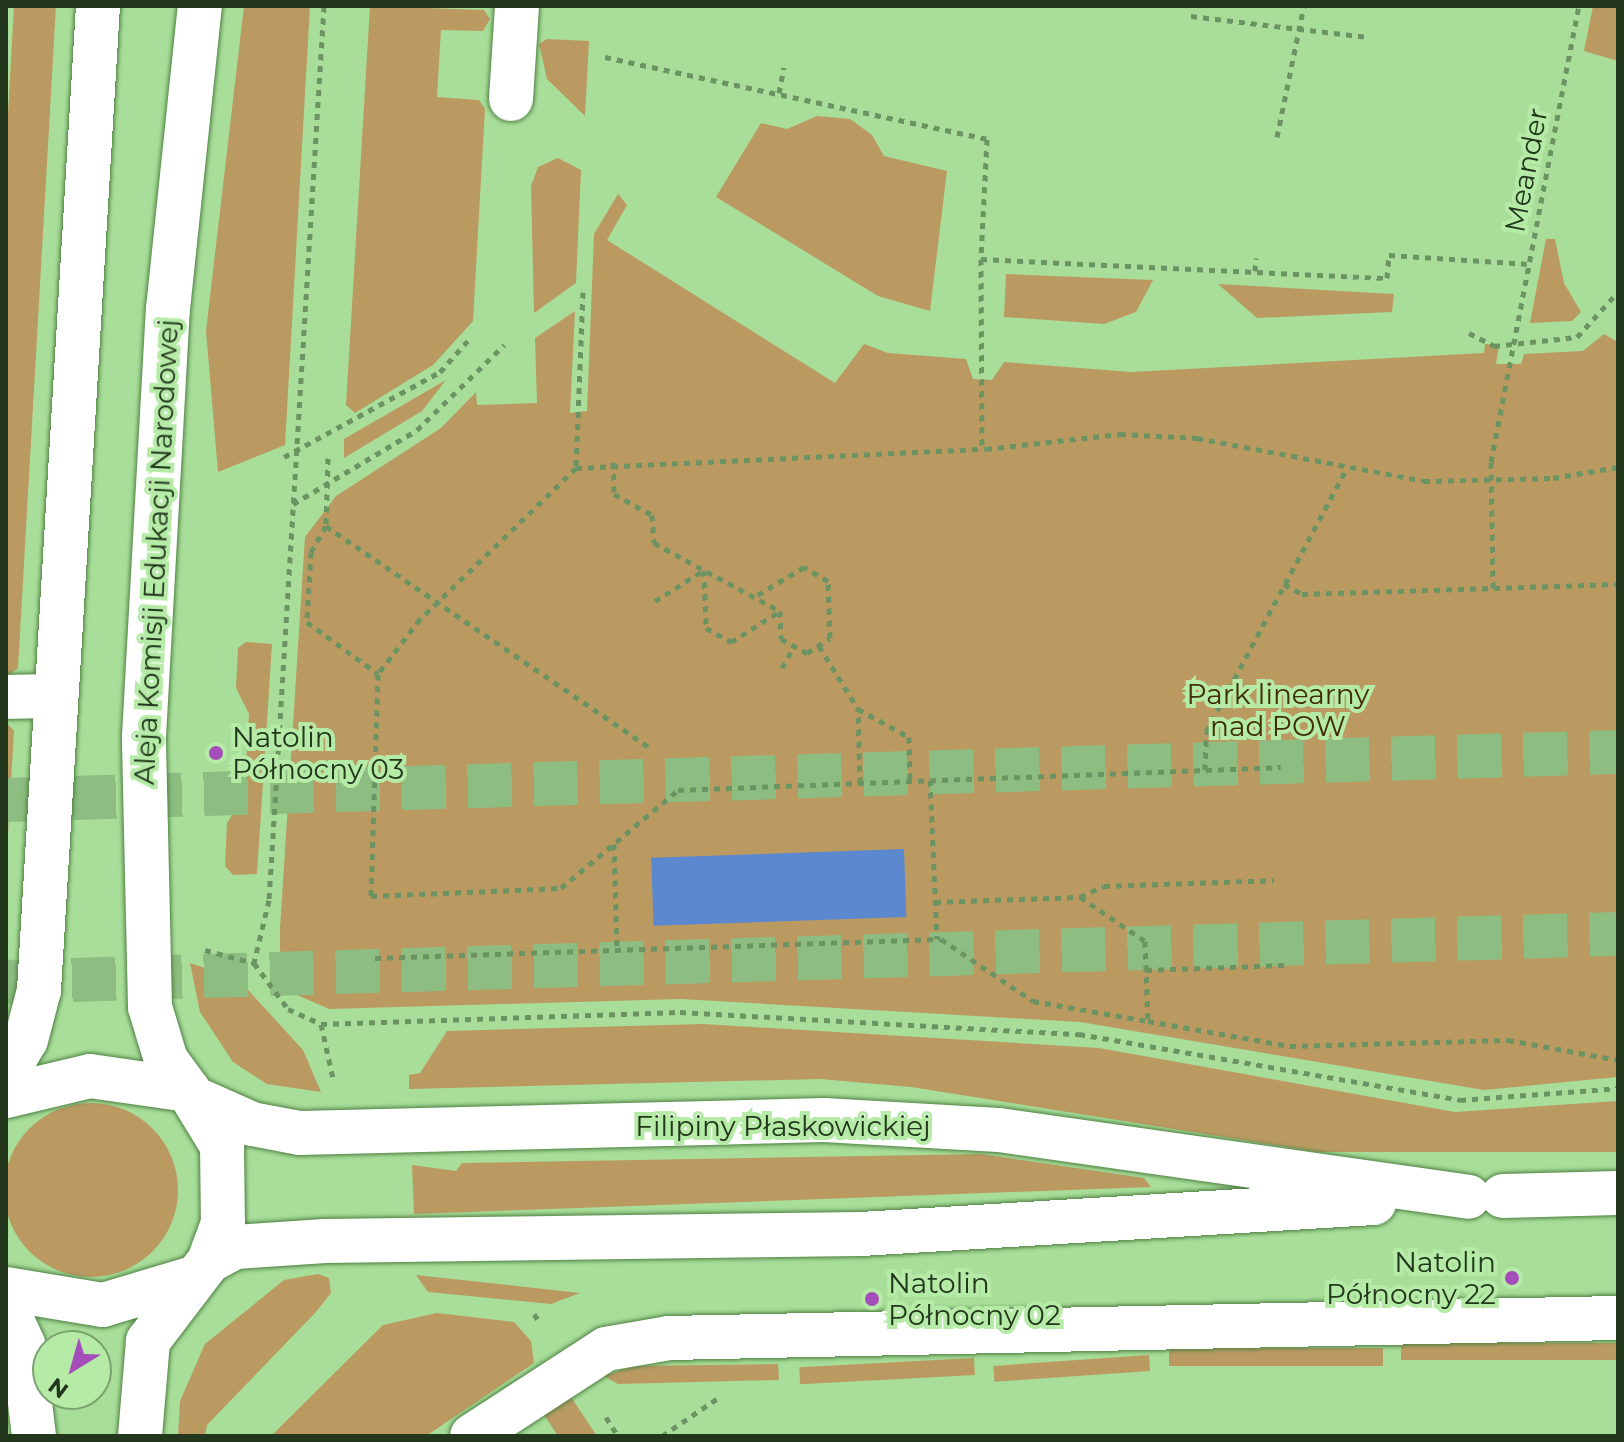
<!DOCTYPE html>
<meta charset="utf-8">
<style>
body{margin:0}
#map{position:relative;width:1624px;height:1442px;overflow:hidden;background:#a8de9a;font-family:Montserrat,sans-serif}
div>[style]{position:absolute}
.green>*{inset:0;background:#bb9a62;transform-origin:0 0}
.round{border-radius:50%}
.water>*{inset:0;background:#5b88ce;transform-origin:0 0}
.highway-tunnel>*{height:44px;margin-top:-22px;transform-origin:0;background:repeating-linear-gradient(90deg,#8dbd81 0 44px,transparent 0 66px)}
.path>*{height:5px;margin-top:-2.5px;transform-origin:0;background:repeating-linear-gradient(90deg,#6c9362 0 6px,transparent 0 12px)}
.roads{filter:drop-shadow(0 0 2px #4f8142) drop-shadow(0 0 2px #4f8142)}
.minor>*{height:44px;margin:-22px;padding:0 22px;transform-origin:22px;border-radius:22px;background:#fff}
.major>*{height:44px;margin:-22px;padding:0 22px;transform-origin:22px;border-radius:22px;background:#fff}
.dots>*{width:22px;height:22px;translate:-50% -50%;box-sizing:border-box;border:4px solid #b5eba7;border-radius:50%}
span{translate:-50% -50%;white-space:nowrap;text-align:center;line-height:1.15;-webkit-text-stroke:8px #b5eba7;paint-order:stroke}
.street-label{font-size:28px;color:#22371c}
.park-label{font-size:28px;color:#412d06}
.poi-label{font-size:28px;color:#22371c}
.left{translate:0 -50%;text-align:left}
.right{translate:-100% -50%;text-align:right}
.frame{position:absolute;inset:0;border:8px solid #22371c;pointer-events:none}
.north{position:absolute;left:32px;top:1330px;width:80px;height:80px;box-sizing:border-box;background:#b5eba7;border:2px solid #7aa36f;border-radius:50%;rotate:217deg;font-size:22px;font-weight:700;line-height:32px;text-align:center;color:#22371c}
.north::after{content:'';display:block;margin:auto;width:28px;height:36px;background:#a54dba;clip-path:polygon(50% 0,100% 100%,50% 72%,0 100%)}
</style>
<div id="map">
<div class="green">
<i style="clip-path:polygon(14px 6px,56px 6px,18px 668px,6px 677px,6px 149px)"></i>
<i style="clip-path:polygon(244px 6px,310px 6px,285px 445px,218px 472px,206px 331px)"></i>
<i style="clip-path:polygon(370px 6px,484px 10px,490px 19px,483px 31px,441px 30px,437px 97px,479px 100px,485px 109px,473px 321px,433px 365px,355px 413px,346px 405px)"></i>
<i style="clip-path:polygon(1593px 6px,1618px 6px,1618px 61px,1584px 51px)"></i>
<i style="clip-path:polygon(547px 39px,589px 41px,585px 116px,547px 79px,539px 44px)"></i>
<i style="clip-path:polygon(817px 116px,850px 119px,872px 135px,884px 156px,947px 171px,930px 311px,878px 296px,716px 197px,761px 123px,787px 129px)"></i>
<i style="clip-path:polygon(558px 158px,581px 170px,576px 283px,534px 313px,531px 186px,538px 167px)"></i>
<i style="clip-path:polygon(618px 194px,627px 205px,607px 240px,835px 383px,864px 344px,888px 353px,966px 359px,973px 379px,992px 380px,1004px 362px,1131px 372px,1484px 353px,1485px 344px,1499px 345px,1496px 364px,1521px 364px,1524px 354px,1583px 351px,1604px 334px,1618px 342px,1618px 1077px,1484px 1090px,1080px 1022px,681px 999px,329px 1009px,297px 995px,280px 971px,280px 928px,305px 537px,336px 496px,441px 428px,476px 392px,477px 405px,537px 403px,535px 338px,575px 311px,570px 413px,587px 411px,594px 234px)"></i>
<i style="clip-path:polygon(1546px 239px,1555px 239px,1564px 283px,1581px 312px,1572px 321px,1530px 323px)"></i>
<i style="clip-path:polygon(1006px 274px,1153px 280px,1136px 312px,1104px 324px,1004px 317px)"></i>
<i style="clip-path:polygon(1218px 284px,1394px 294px,1392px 312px,1257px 318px)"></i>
<i style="clip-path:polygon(446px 380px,422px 411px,344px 458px,344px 439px)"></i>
<i style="clip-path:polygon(246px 642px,272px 644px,257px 874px,233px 875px,225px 866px,227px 823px,244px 797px,249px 714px,236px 688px,238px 648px)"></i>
<i style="clip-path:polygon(6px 722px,14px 731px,6px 867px)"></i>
<i style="clip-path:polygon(190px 963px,239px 980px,303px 1050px,321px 1092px,267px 1084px,233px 1062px,200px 1012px)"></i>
<i style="clip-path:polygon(703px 1024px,1099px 1048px,1455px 1112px,1618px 1101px,1618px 1152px,1318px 1152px,911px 1087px,820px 1079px,409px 1089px,409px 1075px,420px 1073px,447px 1031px)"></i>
<i class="round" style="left:4px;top:1103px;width:174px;height:174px"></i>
<i style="clip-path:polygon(981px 1154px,1144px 1178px,1151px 1187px,414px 1214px,412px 1165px,456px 1171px,462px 1163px)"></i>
<i style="clip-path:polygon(318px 1274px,329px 1278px,331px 1293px,316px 1312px,207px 1425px,205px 1436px,178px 1436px,180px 1401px,205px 1344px,284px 1280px)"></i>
<i style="clip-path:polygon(416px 1275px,580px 1293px,551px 1304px,428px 1292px)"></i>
<i style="clip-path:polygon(437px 1313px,514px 1322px,531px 1341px,534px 1363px,426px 1436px,271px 1436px,383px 1325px)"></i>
<i style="left:1618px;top:1343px;width:17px;height:217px;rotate:90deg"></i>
<i style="left:1383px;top:1348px;width:18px;height:214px;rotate:90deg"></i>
<i style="left:1149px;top:1355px;width:16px;height:156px;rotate:86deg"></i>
<i style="left:974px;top:1358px;width:17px;height:175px;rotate:87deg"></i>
<i style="clip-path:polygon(778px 1364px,779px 1380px,618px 1384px,604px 1376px,635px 1366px)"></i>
<i style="clip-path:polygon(571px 1397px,597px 1436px,558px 1436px,544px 1415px)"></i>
</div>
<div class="water">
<i style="left:904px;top:849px;width:68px;height:253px;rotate:88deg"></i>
</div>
<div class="highway-tunnel">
<i style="left:6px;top:800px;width:1613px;rotate:-1.71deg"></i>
<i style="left:6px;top:982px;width:1613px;rotate:-1.71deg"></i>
</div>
<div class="path">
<i style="left:324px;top:6px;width:896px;rotate:93.52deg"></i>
<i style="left:269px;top:900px;width:65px;rotate:103.4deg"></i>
<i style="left:254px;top:963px;width:57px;rotate:53.5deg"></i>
<i style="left:288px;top:1009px;width:36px;rotate:24deg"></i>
<i style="left:321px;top:1024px;width:359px;rotate:-1.9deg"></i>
<i style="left:680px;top:1012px;width:400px;rotate:3.2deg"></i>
<i style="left:1079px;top:1034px;width:387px;rotate:9.8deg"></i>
<i style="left:1460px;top:1100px;width:158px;rotate:-4.3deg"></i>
<i style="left:1191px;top:16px;width:176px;rotate:6.8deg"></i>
<i style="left:605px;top:57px;width:391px;rotate:12.1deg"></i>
<i style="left:987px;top:139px;width:120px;rotate:92.9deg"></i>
<i style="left:981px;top:259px;width:406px;rotate:2.7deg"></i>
<i style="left:1387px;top:278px;width:23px;rotate:-85deg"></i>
<i style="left:1389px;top:255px;width:138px;rotate:3.7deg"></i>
<i style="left:779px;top:93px;width:26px;rotate:-79deg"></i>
<i style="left:1277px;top:137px;width:134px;rotate:-78.4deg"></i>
<i style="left:981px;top:259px;width:190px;rotate:89.7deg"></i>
<i style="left:1255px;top:271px;width:13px;rotate:-86deg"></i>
<i style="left:583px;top:292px;width:176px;rotate:92.3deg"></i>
<i style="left:576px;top:468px;width:217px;rotate:135.9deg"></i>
<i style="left:420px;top:619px;width:69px;rotate:127.4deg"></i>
<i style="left:378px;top:674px;width:222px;rotate:91.8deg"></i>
<i style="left:371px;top:896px;width:190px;rotate:-2.4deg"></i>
<i style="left:561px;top:888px;width:153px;rotate:-39.9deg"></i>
<i style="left:678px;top:790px;width:603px;rotate:-2.18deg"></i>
<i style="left:1469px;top:333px;width:28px;rotate:27deg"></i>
<i style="left:1494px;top:346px;width:83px;rotate:-6.2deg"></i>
<i style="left:1577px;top:337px;width:61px;rotate:-47.7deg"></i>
<i style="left:284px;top:457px;width:178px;rotate:-28.6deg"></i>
<i style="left:440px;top:372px;width:48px;rotate:-48.4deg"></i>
<i style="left:328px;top:458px;width:68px;rotate:91.7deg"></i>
<i style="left:326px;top:526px;width:30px;rotate:120deg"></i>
<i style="left:311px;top:552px;width:70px;rotate:93.3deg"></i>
<i style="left:307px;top:622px;width:88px;rotate:36.2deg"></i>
<i style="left:613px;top:462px;width:32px;rotate:88deg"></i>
<i style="left:614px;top:494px;width:43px;rotate:28.9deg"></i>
<i style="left:652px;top:515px;width:28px;rotate:86deg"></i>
<i style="left:654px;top:543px;width:143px;rotate:28.4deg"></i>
<i style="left:780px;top:611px;width:28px;rotate:88deg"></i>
<i style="left:781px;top:639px;width:30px;rotate:28deg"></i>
<i style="left:807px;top:653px;width:27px;rotate:-33deg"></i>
<i style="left:830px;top:638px;width:57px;rotate:-92deg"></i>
<i style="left:828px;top:581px;width:28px;rotate:-150deg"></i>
<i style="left:804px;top:567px;width:58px;rotate:149deg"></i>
<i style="left:576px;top:468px;width:410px;rotate:-2.7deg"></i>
<i style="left:986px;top:449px;width:135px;rotate:-6.4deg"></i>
<i style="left:1120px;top:434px;width:77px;rotate:3deg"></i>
<i style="left:1197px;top:438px;width:231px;rotate:10.7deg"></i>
<i style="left:1424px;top:481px;width:129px;rotate:-1.3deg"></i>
<i style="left:1553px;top:478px;width:66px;rotate:-9.6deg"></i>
<i style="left:293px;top:504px;width:144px;rotate:-30.8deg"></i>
<i style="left:417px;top:430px;width:122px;rotate:-44.3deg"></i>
<i style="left:326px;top:526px;width:396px;rotate:34.4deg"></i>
<i style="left:1284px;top:584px;width:21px;rotate:29deg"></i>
<i style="left:1302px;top:594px;width:316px;rotate:-1.8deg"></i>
<i style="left:1493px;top:588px;width:126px;rotate:-90.9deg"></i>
<i style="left:1491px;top:462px;width:464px;rotate:-79.1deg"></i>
<i style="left:655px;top:601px;width:58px;rotate:-32.3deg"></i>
<i style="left:704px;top:570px;width:58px;rotate:88deg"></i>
<i style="left:706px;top:628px;width:29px;rotate:29deg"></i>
<i style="left:731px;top:642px;width:58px;rotate:-32.3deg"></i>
<i style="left:819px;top:646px;width:74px;rotate:58.2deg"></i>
<i style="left:782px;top:668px;width:25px;rotate:-61deg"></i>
<i style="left:1205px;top:770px;width:38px;rotate:-88deg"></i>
<i style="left:1206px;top:732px;width:299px;rotate:-61.9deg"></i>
<i style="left:930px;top:780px;width:159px;rotate:87.5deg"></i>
<i style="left:860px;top:783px;width:74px;rotate:-91.5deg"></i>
<i style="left:858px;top:709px;width:58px;rotate:28.8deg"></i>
<i style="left:909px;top:737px;width:43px;rotate:88.7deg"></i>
<i style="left:614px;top:844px;width:106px;rotate:88.4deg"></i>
<i style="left:1080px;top:897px;width:26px;rotate:-25deg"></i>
<i style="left:1104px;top:886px;width:170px;rotate:-2deg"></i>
<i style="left:935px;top:902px;width:145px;rotate:-2deg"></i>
<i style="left:1080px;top:897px;width:78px;rotate:34.1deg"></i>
<i style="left:1145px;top:941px;width:80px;rotate:87.9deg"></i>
<i style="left:205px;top:950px;width:51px;rotate:14.9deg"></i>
<i style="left:375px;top:958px;width:566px;rotate:-1.92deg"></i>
<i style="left:941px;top:939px;width:111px;rotate:34deg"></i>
<i style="left:1033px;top:1001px;width:117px;rotate:9.9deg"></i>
<i style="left:1148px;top:1021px;width:144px;rotate:10deg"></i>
<i style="left:1290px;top:1046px;width:218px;rotate:-1.6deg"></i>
<i style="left:1508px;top:1040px;width:112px;rotate:10.3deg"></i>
<i style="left:1146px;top:970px;width:138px;rotate:-2.1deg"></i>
<i style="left:321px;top:1024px;width:55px;rotate:77.5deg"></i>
<i style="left:534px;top:1314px;width:12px;rotate:55deg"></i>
<i style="left:606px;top:1417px;width:22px;rotate:58deg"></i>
<i style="left:662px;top:1436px;width:71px;rotate:-34.1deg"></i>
</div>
<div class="roads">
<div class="minor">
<i style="left:511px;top:99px;width:93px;rotate:-86.3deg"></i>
<i style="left:6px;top:697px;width:50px;rotate:-1.1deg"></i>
<i style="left:6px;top:1074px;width:39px;rotate:-60deg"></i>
<i style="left:26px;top:1040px;width:52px;rotate:-75.4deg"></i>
<i style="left:39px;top:990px;width:986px;rotate:-86.57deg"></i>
<i style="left:188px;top:1090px;width:37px;rotate:-126deg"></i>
<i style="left:166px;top:1060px;width:55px;rotate:-106.8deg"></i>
<i style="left:150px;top:1007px;width:271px;rotate:-91.3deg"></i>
<i style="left:144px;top:736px;width:428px;rotate:-86.8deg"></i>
<i style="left:168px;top:309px;width:305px;rotate:-84deg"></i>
<i style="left:472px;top:1436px;width:160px;rotate:-33deg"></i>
<i style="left:606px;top:1349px;width:64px;rotate:-9.9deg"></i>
<i style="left:669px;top:1338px;width:949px;rotate:-1.21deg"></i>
</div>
<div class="major">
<i style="left:6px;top:1096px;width:86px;rotate:-13.4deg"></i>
<i style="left:90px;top:1076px;width:99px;rotate:8.1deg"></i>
<i style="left:188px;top:1090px;width:66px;rotate:58.7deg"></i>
<i style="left:222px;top:1146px;width:77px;rotate:89.3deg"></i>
<i style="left:223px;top:1223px;width:40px;rotate:110.2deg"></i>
<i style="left:209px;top:1261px;width:101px;rotate:127.3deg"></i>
<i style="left:148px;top:1341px;width:95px;rotate:94.8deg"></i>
<i style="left:196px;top:1099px;width:61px;rotate:24.1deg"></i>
<i style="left:252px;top:1124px;width:49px;rotate:10.6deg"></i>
<i style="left:300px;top:1133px;width:524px;rotate:-1.42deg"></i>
<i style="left:824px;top:1120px;width:175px;rotate:3.3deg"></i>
<i style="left:999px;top:1130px;width:474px;rotate:8.1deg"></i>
<i style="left:1503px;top:1196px;width:115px;rotate:-1.5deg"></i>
<i style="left:209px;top:1261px;width:30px;rotate:-28deg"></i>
<i style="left:235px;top:1247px;width:90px;rotate:-3.8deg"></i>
<i style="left:325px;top:1241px;width:536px;rotate:-0.75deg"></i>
<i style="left:861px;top:1234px;width:514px;rotate:-3.46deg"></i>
<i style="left:6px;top:1289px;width:98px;rotate:9.4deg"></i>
<i style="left:103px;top:1305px;width:94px;rotate:-16.7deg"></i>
<i style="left:6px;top:1307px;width:41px;rotate:65.3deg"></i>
<i style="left:23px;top:1344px;width:93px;rotate:83.2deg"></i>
</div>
</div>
<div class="dots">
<i style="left:216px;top:753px;background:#a54dba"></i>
<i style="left:1512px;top:1278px;background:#a54dba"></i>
<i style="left:872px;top:1299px;background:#a54dba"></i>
</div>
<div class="street-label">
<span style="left:1526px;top:170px;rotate:-79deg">Meander</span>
<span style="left:156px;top:552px;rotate:-87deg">Aleja Komisji Edukacji Narodowej</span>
<span style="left:783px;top:1126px">Filipiny Płaskowickiej</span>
</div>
<div class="park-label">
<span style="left:1278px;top:710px">Park linearny<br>nad POW</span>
</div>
<div class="poi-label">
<span class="left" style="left:232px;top:753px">Natolin<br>Północny 03</span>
<span class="right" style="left:1496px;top:1278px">Natolin<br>Północny 22</span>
<span class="left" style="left:888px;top:1299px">Natolin<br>Północny 02</span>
</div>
<div class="frame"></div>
<div class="north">N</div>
</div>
